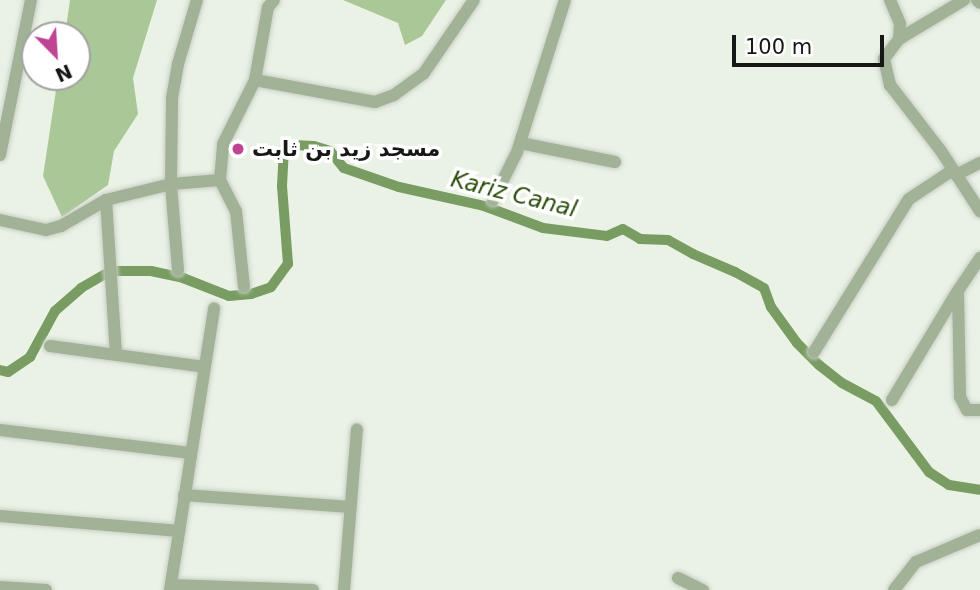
<!DOCTYPE html>
<meta charset="utf-8">
<style>
body{margin:0}
#map{position:relative;width:980px;height:590px;overflow:hidden;background:#eaf1e5;font-family:"DejaVu Sans",Vazirmatn,sans-serif}
div>[style]{position:absolute}
.green>*{inset:0;background:#aac798}
.canal>*{height:10px;margin:-5px;padding:0 5px;transform-origin:5px;border-radius:5px;background:#789c61}
.roads{filter:drop-shadow(0 0 2px #c8cec4) drop-shadow(0 0 2px #c8cec4)}
.minor>*{height:12px;margin:-6px;padding:0 6px;transform-origin:6px;border-radius:6px;background:#a1b297}
.dots>*{width:19px;height:19px;translate:-50% -50%;box-sizing:border-box;border:4px solid #fff;border-radius:50%}
span{translate:-50% -50%;white-space:nowrap;text-align:center;line-height:1.15;-webkit-text-stroke:7px #fff;paint-order:stroke}
.poi-label{font-size:21px;color:#151814;font-weight:700}
.left{translate:0 -50%;text-align:left}
.water-label{font-size:23px;color:#2b4d0d;font-style:italic}
.north{position:absolute;left:21px;top:21px;width:70px;height:70px;box-sizing:border-box;background:#fff;border:2px solid #a1a3a1;border-radius:50%;rotate:156deg;font-size:19px;font-weight:700;line-height:28px;text-align:center;color:#151814}
.north::after{content:'';display:block;margin:auto;width:24px;height:32px;background:#bf4494;clip-path:polygon(50% 0,100% 100%,50% 72%,0 100%)}
.scale{position:absolute;left:732px;top:35px;width:152px;height:32px;box-sizing:border-box;border:4px solid #151814;border-top:0;padding-left:9px;font-size:21px;line-height:24px;white-space:nowrap;color:#151814;-webkit-text-stroke:5px #fff;paint-order:stroke}
</style>
<div id="map">
<div class="green">
<i style="clip-path:polygon(70px 0,157px 0,133px 78px,138px 114px,114px 151px,108px 185px,62px 217px,43px 176px,58px 77px,77px 77px,77px 35px,65px 35px)"></i>
<i style="clip-path:polygon(343px 0,446px 0,422px 36px,405px 45px,398px 23px)"></i>
</div>
<div class="canal">
<i style="left:0;top:370px;width:8px;rotate:14deg"></i>
<i style="left:8px;top:372px;width:27px;rotate:-34deg"></i>
<i style="left:30px;top:357px;width:52px;rotate:-61.5deg"></i>
<i style="left:55px;top:311px;width:35px;rotate:-41deg"></i>
<i style="left:81px;top:288px;width:34px;rotate:-30deg"></i>
<i style="left:111px;top:271px;width:40px"></i>
<i style="left:151px;top:271px;width:33px;rotate:12deg"></i>
<i style="left:183px;top:278px;width:49px;rotate:21.4deg"></i>
<i style="left:229px;top:296px;width:22px;rotate:-5deg"></i>
<i style="left:251px;top:294px;width:21px;rotate:-19deg"></i>
<i style="left:271px;top:287px;width:29px;rotate:-54deg"></i>
<i style="left:288px;top:264px;width:78px;rotate:-94.4deg"></i>
<i style="left:282px;top:186px;width:37px;rotate:-87deg"></i>
<i style="left:284px;top:149px;width:10px;rotate:-24deg"></i>
<i style="left:293px;top:145px;width:21px;rotate:3deg"></i>
<i style="left:314px;top:146px;width:17px;rotate:17deg"></i>
<i style="left:330px;top:151px;width:22px;rotate:51deg"></i>
<i style="left:344px;top:168px;width:58px;rotate:19.1deg"></i>
<i style="left:399px;top:187px;width:87px;rotate:12.6deg"></i>
<i style="left:484px;top:206px;width:63px;rotate:20.4deg"></i>
<i style="left:543px;top:228px;width:64px;rotate:7.1deg"></i>
<i style="left:607px;top:236px;width:17px;rotate:-24deg"></i>
<i style="left:623px;top:229px;width:20px;rotate:30deg"></i>
<i style="left:640px;top:239px;width:28px;rotate:2deg"></i>
<i style="left:668px;top:240px;width:29px;rotate:29deg"></i>
<i style="left:693px;top:254px;width:46px;rotate:23.2deg"></i>
<i style="left:735px;top:272px;width:33px;rotate:29deg"></i>
<i style="left:764px;top:288px;width:20px;rotate:70deg"></i>
<i style="left:771px;top:307px;width:44px;rotate:54.2deg"></i>
<i style="left:797px;top:343px;width:31px;rotate:45deg"></i>
<i style="left:819px;top:365px;width:29px;rotate:38deg"></i>
<i style="left:842px;top:383px;width:38px;rotate:28deg"></i>
<i style="left:876px;top:401px;width:89px;rotate:53.3deg"></i>
<i style="left:929px;top:472px;width:24px;rotate:33deg"></i>
<i style="left:949px;top:485px;width:31px;rotate:9deg"></i>
</div>
<div class="roads">
<div class="minor">
<i style="left:890px;top:0;width:26px;rotate:67deg"></i>
<i style="left:900px;top:24px;width:15px;rotate:94deg"></i>
<i style="left:899px;top:39px;width:25px;rotate:127deg"></i>
<i style="left:884px;top:59px;width:27px;rotate:77deg"></i>
<i style="left:890px;top:85px;width:83px;rotate:52.3deg"></i>
<i style="left:941px;top:151px;width:72px;rotate:57deg"></i>
<i style="left:977px;top:0;width:4px;rotate:45deg"></i>
<i style="left:899px;top:39px;width:76px;rotate:-31deg"></i>
<i style="left:255px;top:80px;width:74px;rotate:-79.9deg"></i>
<i style="left:268px;top:7px;width:9px;rotate:-49deg"></i>
<i style="left:520px;top:143px;width:97px;rotate:11.3deg"></i>
<i style="left:0;top:155px;width:158px;rotate:-78.7deg"></i>
<i style="left:956px;top:175px;width:27px;rotate:-27deg"></i>
<i style="left:220px;top:180px;width:35px;rotate:63deg"></i>
<i style="left:236px;top:211px;width:76px;rotate:84deg"></i>
<i style="left:106px;top:200px;width:155px;rotate:86.3deg"></i>
<i style="left:493px;top:200px;width:54px;rotate:-63.4deg"></i>
<i style="left:517px;top:152px;width:159px;rotate:-72.5deg"></i>
<i style="left:0;top:220px;width:47px;rotate:12.3deg"></i>
<i style="left:46px;top:230px;width:16px;rotate:-15deg"></i>
<i style="left:61px;top:226px;width:52px;rotate:-30deg"></i>
<i style="left:106px;top:200px;width:67px;rotate:-13.8deg"></i>
<i style="left:171px;top:184px;width:49px;rotate:-4.7deg"></i>
<i style="left:220px;top:180px;width:36px;rotate:-85deg"></i>
<i style="left:223px;top:144px;width:72px;rotate:-63.4deg"></i>
<i style="left:255px;top:80px;width:122px;rotate:10.4deg"></i>
<i style="left:375px;top:102px;width:20px;rotate:-20deg"></i>
<i style="left:394px;top:95px;width:37px;rotate:-36deg"></i>
<i style="left:424px;top:73px;width:88px;rotate:-55.6deg"></i>
<i style="left:980px;top:258px;width:40px;rotate:124deg"></i>
<i style="left:958px;top:291px;width:106px;rotate:88.9deg"></i>
<i style="left:960px;top:397px;width:15px;rotate:62deg"></i>
<i style="left:967px;top:410px;width:13px"></i>
<i style="left:178px;top:270px;width:86px;rotate:-94.7deg"></i>
<i style="left:171px;top:184px;width:86px;rotate:-89.3deg"></i>
<i style="left:172px;top:98px;width:35px;rotate:-80deg"></i>
<i style="left:178px;top:64px;width:67px;rotate:-73.5deg"></i>
<i style="left:50px;top:346px;width:156px;rotate:7.7deg"></i>
<i style="left:814px;top:352px;width:180px;rotate:-58.2deg"></i>
<i style="left:909px;top:199px;width:53px;rotate:-33.4deg"></i>
<i style="left:892px;top:400px;width:126px;rotate:-59deg"></i>
<i style="left:0;top:430px;width:192px;rotate:6.9deg"></i>
<i style="left:184px;top:495px;width:167px;rotate:4.1deg"></i>
<i style="left:0;top:516px;width:180px;rotate:4.8deg"></i>
<i style="left:678px;top:578px;width:28px;rotate:26deg"></i>
<i style="left:171px;top:585px;width:142px;rotate:2deg"></i>
<i style="left:0;top:587px;width:46px;rotate:3.7deg"></i>
<i style="left:170px;top:590px;width:285px;rotate:-81.1deg"></i>
<i style="left:344px;top:590px;width:161px;rotate:-85.4deg"></i>
<i style="left:894px;top:590px;width:36px;rotate:-52deg"></i>
<i style="left:916px;top:562px;width:69px;rotate:-22.9deg"></i>
</div>
</div>
<div class="dots">
<i style="left:238px;top:149px;background:#bf4494"></i>
</div>
<div class="poi-label">
<span class="left" style="left:252px;top:149px">مسجد زید بن ثابت</span>
</div>
<div class="water-label">
<span style="left:514px;top:194px;rotate:14deg">Kariz Canal</span>
</div>
<div class="north">N</div>
<div class="scale">100 m</div>
</div>
